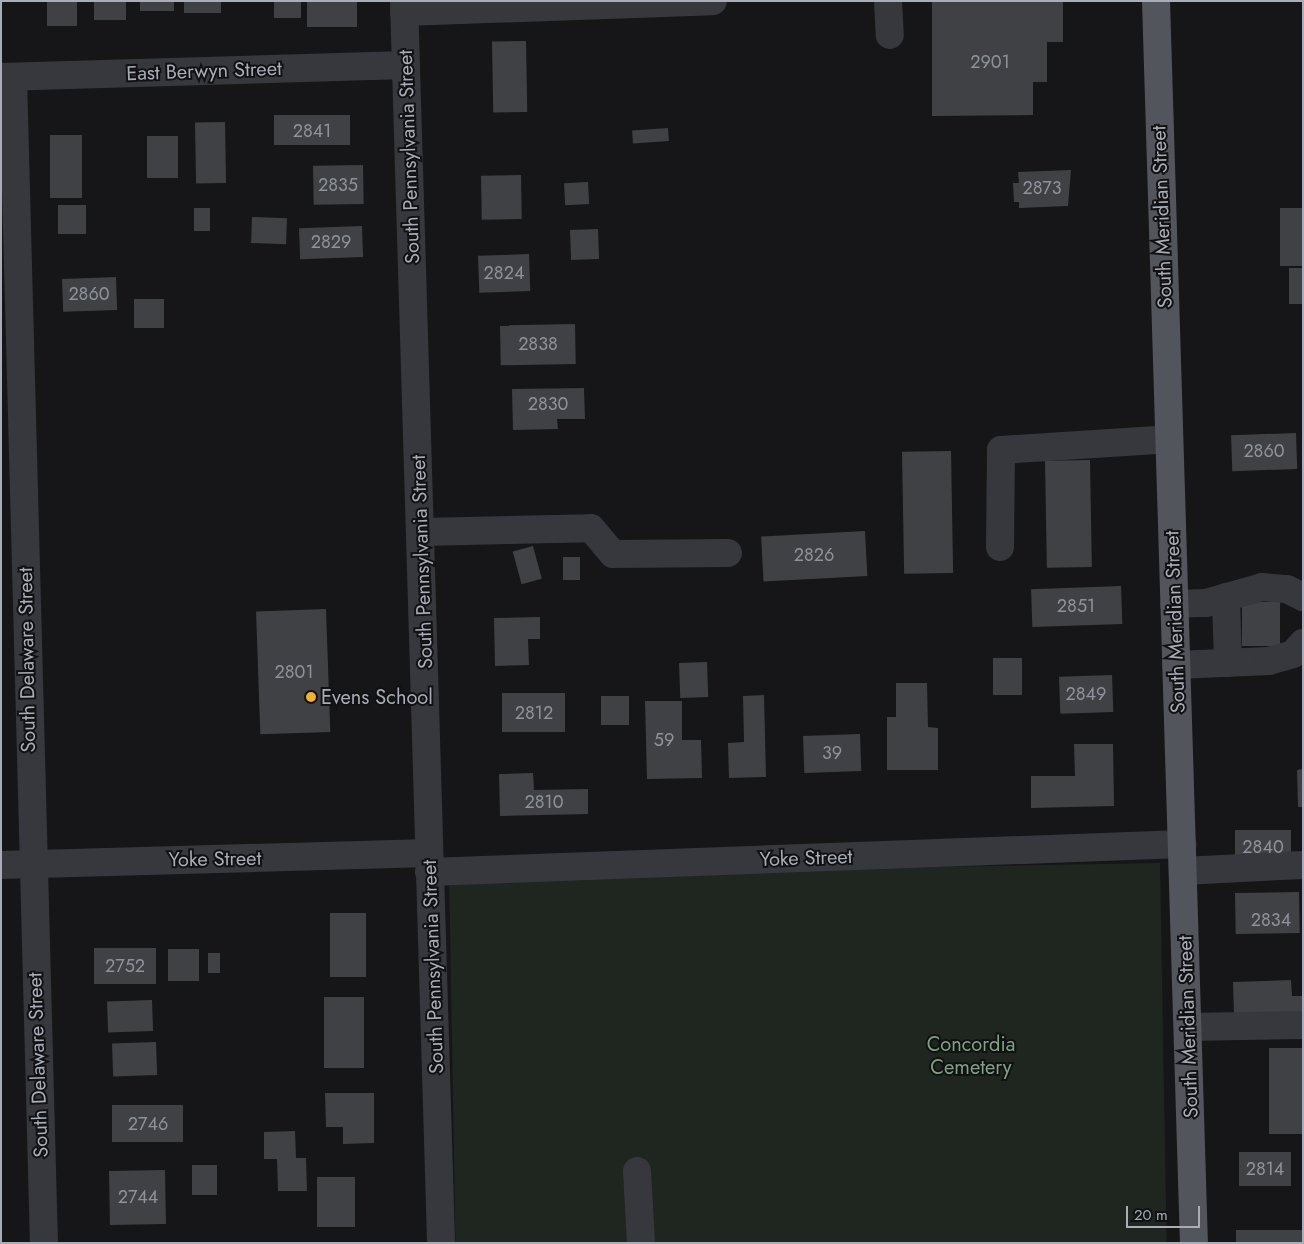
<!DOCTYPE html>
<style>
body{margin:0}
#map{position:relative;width:1304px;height:1244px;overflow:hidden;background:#161618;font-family:Jost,sans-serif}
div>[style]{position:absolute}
.green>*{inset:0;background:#1e261f;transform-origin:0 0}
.building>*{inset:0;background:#404145;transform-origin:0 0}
.minor>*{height:28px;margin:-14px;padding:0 14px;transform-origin:14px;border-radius:14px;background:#37383d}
.major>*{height:28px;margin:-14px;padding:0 14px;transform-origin:14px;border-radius:14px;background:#53555c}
.dots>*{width:14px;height:14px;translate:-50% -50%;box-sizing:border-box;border:2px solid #111113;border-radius:50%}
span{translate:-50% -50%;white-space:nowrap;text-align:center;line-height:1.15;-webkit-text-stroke:4px #111113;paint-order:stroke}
.number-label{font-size:18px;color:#8e929b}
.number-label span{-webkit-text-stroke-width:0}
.street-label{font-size:20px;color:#a8adb8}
.poi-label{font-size:20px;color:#a8adb8}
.left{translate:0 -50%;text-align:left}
.park-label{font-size:20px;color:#7fa381}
.frame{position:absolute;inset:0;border:2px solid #a8adb8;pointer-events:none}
.scale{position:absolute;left:1126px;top:1206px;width:74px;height:22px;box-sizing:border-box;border:2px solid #a8adb8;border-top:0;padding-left:6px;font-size:15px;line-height:18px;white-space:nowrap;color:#a8adb8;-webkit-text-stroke:4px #111113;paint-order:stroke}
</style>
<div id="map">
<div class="green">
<i style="left:1160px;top:863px;width:380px;height:711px;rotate:89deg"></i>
</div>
<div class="building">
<i style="left:47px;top:1px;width:30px;height:25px"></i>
<i style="left:94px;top:1px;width:32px;height:19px"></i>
<i style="left:140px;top:1px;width:34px;height:10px"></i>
<i style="left:184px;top:1px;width:37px;height:12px"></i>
<i style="left:274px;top:1px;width:27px;height:17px"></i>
<i style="left:307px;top:1px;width:50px;height:26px"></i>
<i style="clip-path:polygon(932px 1px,1063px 1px,1063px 42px,1047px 42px,1047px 82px,1033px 82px,1033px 115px,932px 116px)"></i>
<i style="left:526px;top:41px;width:71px;height:34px;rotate:89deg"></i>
<i style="left:350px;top:115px;width:30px;height:76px;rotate:90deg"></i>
<i style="left:225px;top:122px;width:61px;height:30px;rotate:89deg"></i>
<i style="left:668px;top:128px;width:13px;height:36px;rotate:86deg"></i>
<i style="left:50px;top:135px;width:32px;height:63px"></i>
<i style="left:147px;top:136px;width:31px;height:42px"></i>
<i style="left:363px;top:165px;width:39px;height:50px;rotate:89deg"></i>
<i style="clip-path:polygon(1071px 170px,1068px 206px,1019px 208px,1019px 202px,1014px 202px,1013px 183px,1019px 183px,1018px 172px)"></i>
<i style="left:521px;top:175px;width:44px;height:40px;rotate:89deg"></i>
<i style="left:588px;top:182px;width:22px;height:24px;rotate:87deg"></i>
<i style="left:58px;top:205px;width:28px;height:29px"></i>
<i style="left:194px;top:208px;width:16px;height:23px"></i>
<i style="left:1280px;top:208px;width:23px;height:58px"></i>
<i style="left:252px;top:217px;width:35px;height:26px;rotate:2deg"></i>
<i style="left:362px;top:226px;width:31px;height:63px;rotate:88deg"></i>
<i style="left:598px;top:229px;width:30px;height:28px;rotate:88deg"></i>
<i style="left:529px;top:254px;width:37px;height:51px;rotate:88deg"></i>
<i style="left:1303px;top:268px;width:36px;height:14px;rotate:90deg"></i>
<i style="left:116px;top:277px;width:33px;height:54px;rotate:88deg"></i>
<i style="left:134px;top:299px;width:30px;height:29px"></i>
<i style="left:575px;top:324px;width:40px;height:75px;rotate:89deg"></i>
<i style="clip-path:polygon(584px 388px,585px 419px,557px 419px,558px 429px,513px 430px,512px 389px)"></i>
<i style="left:1296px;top:433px;width:36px;height:65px;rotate:88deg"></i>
<i style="left:951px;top:451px;width:122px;height:49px;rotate:89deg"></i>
<i style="left:1090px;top:460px;width:107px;height:45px;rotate:89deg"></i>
<i style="left:865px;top:531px;width:45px;height:104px;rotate:87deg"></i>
<i style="left:533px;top:546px;width:34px;height:21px;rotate:75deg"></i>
<i style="left:563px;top:557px;width:17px;height:23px"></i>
<i style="left:1121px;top:586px;width:38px;height:90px;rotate:88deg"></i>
<i style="left:1242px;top:602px;width:38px;height:44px"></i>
<i style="left:326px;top:609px;width:123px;height:70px;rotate:88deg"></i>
<i style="clip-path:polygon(540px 617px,540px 639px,528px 639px,529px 665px,495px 666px,494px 618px)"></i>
<i style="left:1022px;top:658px;width:37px;height:29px;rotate:90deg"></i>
<i style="left:707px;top:662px;width:35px;height:28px;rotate:88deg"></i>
<i style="left:1112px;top:675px;width:37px;height:53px;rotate:88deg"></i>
<i style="clip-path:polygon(896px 683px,927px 683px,928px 727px,938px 728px,938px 770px,887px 770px,887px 717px,896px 717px)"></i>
<i style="left:565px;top:693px;width:39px;height:63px;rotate:90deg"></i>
<i style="clip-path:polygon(764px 695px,766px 777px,729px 778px,728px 743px,744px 742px,743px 696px)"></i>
<i style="left:601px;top:696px;width:28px;height:29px"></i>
<i style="clip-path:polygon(645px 701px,682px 701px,682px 740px,701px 740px,702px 778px,647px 779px)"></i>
<i style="left:860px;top:734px;width:37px;height:57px;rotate:88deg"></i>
<i style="clip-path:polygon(1074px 744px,1113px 744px,1114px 806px,1031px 808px,1031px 776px,1075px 776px)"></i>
<i style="clip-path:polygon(1303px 769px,1303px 807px,1298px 807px,1297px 770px)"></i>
<i style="clip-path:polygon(533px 773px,534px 790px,588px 789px,588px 814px,500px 816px,499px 774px)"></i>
<i style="left:1291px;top:830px;width:32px;height:56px;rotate:90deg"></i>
<i style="left:1299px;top:892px;width:41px;height:64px;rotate:89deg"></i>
<i style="left:330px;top:913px;width:36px;height:64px"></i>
<i style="left:156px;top:948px;width:36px;height:62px;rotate:90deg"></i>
<i style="left:168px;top:949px;width:31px;height:32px"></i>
<i style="left:208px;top:953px;width:12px;height:20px"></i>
<i style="clip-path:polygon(1291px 980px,1292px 996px,1303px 996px,1303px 1015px,1234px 1016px,1233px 982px)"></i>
<i style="left:324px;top:997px;width:40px;height:71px"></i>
<i style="left:152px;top:1000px;width:31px;height:45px;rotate:88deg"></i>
<i style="left:156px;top:1042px;width:33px;height:44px;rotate:88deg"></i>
<i style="left:1303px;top:1048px;width:86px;height:34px;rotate:90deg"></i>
<i style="clip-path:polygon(325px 1093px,374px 1093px,374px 1143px,343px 1144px,343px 1127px,326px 1127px)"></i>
<i style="left:183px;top:1105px;width:37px;height:71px;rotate:90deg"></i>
<i style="clip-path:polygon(295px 1131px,296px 1158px,306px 1158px,307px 1191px,278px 1191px,277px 1159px,264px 1159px,264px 1132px)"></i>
<i style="left:1291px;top:1152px;width:34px;height:52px;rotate:90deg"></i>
<i style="left:192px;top:1165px;width:25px;height:30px"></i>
<i style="left:165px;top:1170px;width:54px;height:56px;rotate:89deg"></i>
<i style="left:317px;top:1177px;width:38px;height:50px"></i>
<i style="left:1303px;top:1230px;width:13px;height:67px;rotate:90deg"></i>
</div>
<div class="minor">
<i style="left:404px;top:1px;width:1243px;rotate:88.29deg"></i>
<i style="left:888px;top:1px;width:34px;rotate:87deg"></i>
<i style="left:404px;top:12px;width:309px;rotate:-2deg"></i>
<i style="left:1px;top:77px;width:405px;rotate:-1.7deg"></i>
<i style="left:13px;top:77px;width:1166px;rotate:88.48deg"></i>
<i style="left:421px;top:532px;width:170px;rotate:-1.3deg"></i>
<i style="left:591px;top:528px;width:34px;rotate:50deg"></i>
<i style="left:613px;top:554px;width:115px;rotate:-0.5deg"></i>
<i style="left:1000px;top:547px;width:97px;rotate:-89.4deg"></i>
<i style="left:1001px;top:450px;width:168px;rotate:-3.7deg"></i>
<i style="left:1226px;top:597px;width:66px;rotate:88.3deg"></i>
<i style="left:1174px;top:604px;width:32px;rotate:-2deg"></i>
<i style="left:1206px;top:603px;width:58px;rotate:-15.9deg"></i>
<i style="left:1262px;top:587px;width:25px;rotate:5deg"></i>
<i style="left:1287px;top:589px;width:18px;rotate:27deg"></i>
<i style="left:1176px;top:665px;width:93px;rotate:-2.5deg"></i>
<i style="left:1269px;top:661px;width:25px;rotate:-16deg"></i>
<i style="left:1293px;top:654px;width:15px;rotate:-48deg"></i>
<i style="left:1px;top:865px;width:428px;rotate:-1.6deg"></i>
<i style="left:1183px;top:871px;width:120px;rotate:-2.9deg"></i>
<i style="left:429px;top:872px;width:754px;rotate:-2.13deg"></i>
<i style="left:1188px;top:1027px;width:115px;rotate:-1deg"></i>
<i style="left:637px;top:1171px;width:72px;rotate:86.8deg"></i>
</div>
<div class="major">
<i style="left:1156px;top:1px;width:1243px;rotate:88.25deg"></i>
</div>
<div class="dots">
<i style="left:311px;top:697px;background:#f2b134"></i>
</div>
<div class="number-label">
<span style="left:990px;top:62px">2901</span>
<span style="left:312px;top:131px">2841</span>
<span style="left:338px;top:185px">2835</span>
<span style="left:1042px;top:188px">2873</span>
<span style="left:331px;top:242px">2829</span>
<span style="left:504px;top:273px">2824</span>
<span style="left:89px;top:294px">2860</span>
<span style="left:538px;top:344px">2838</span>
<span style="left:548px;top:404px">2830</span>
<span style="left:1264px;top:451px">2860</span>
<span style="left:814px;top:555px">2826</span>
<span style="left:1076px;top:606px">2851</span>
<span style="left:294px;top:672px">2801</span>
<span style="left:1086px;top:694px">2849</span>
<span style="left:534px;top:713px">2812</span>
<span style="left:664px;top:740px">59</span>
<span style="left:832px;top:753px">39</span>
<span style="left:544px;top:802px">2810</span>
<span style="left:1263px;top:847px">2840</span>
<span style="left:1271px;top:920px">2834</span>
<span style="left:125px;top:966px">2752</span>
<span style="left:148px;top:1124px">2746</span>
<span style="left:1265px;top:1169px">2814</span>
<span style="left:138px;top:1197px">2744</span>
</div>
<div class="street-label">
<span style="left:204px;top:71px;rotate:-2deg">East Berwyn Street</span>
<span style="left:409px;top:157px;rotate:-92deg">South Pennsylvania Street</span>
<span style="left:1162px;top:217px;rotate:-92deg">South Meridian Street</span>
<span style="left:422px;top:562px;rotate:-92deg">South Pennsylvania Street</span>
<span style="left:1175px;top:622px;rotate:-92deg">South Meridian Street</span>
<span style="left:27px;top:660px;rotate:-91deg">South Delaware Street</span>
<span style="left:806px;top:858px;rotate:-2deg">Yoke Street</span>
<span style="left:215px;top:859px;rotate:-1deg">Yoke Street</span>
<span style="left:433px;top:967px;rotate:-92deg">South Pennsylvania Street</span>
<span style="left:1188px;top:1027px;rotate:-92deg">South Meridian Street</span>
<span style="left:38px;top:1065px;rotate:-92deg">South Delaware Street</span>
</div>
<div class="poi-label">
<span class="left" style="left:321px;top:697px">Evens School</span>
</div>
<div class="park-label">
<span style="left:971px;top:1056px">Concordia<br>Cemetery</span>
</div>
<div class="frame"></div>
<div class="scale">20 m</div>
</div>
